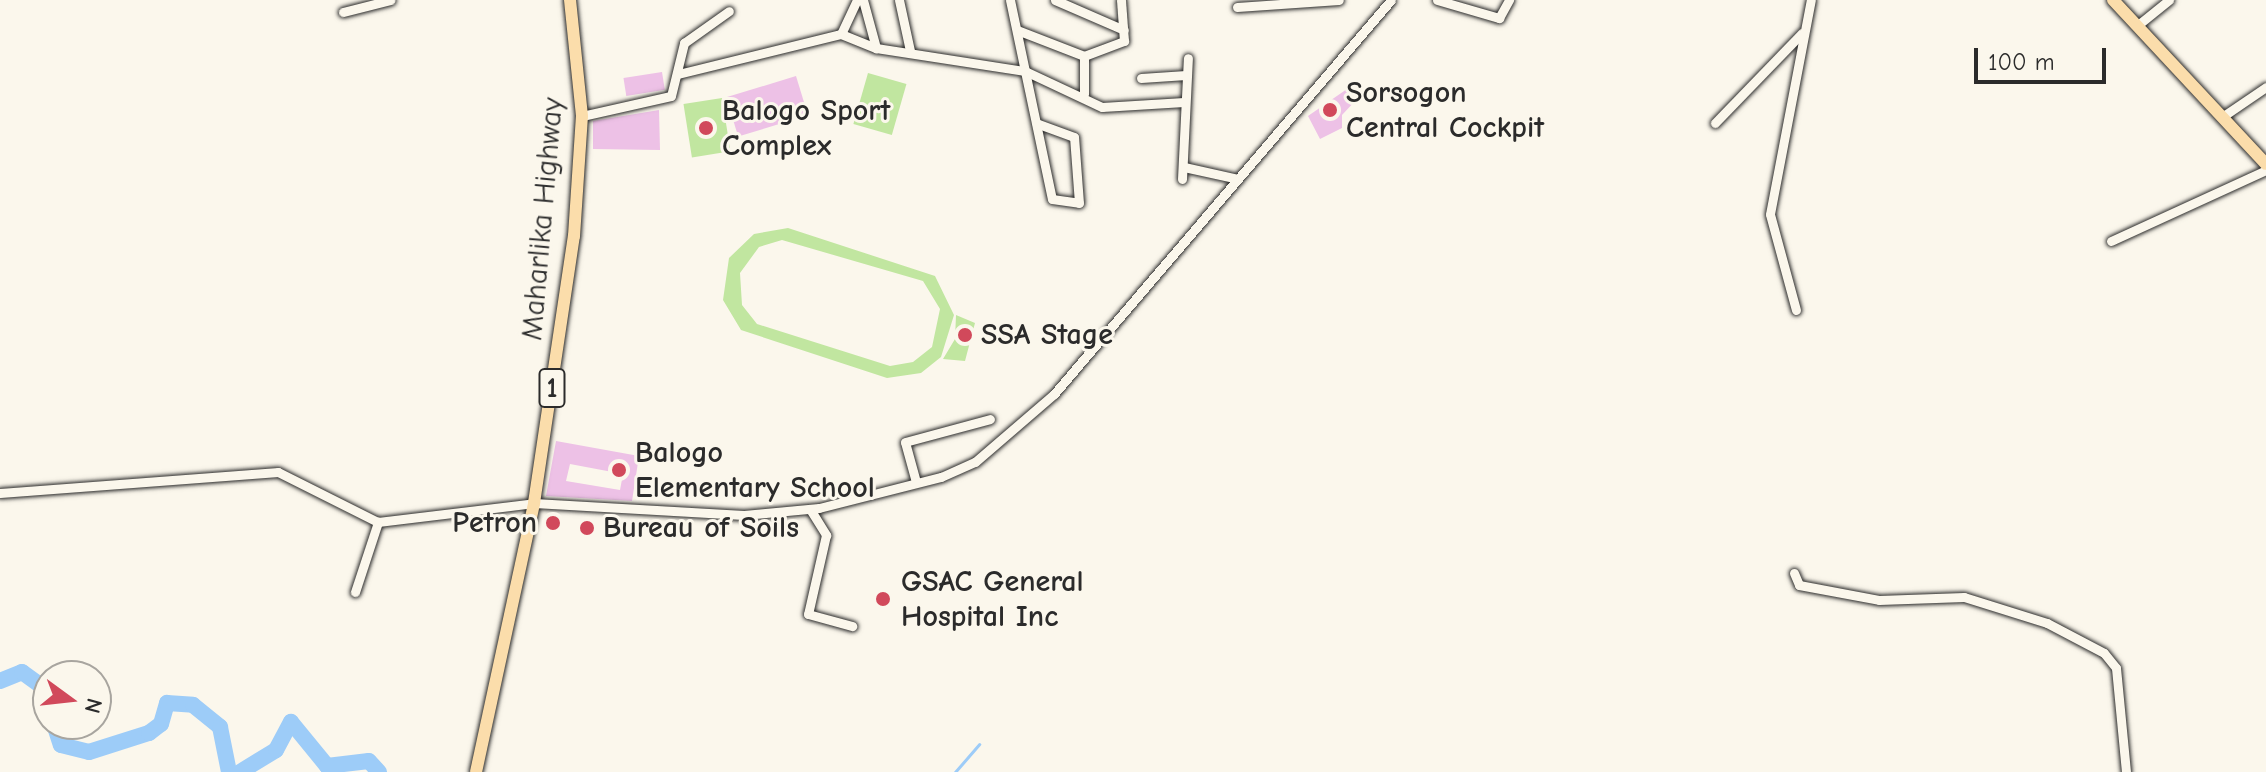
<!DOCTYPE html>
<style>
body{margin:0}
#map{position:relative;width:2266px;height:772px;overflow:hidden;background:#fbf7ec;font-family:"Comic Neue",sans-serif}
div>[style]{position:absolute}
.green>*{inset:0;background:#c1e6a0;transform-origin:0 0}
.stream>*{height:3px;margin:-1.5px;padding:0 1.5px;transform-origin:1.5px;border-radius:1.5px;background:#9dccf8}
.river>*{height:16px;margin:-8px;padding:0 8px;transform-origin:8px;border-radius:8px;background:#9dccf8}
.building>*{inset:0;background:#edc1e6;transform-origin:0 0}
.roads{filter:drop-shadow(0 0 2px #2b2b2b) drop-shadow(0 0 2px #2b2b2b)}
.minor>*{height:9px;margin:-4.5px;padding:0 4.5px;transform-origin:4.5px;border-radius:4.5px;background:#fbf7ec}
.major>*{height:12px;margin:-6px;padding:0 6px;transform-origin:6px;border-radius:6px;background:#fbddab}
.dots>*{width:22px;height:22px;translate:-50% -50%;box-sizing:border-box;border:4px solid #fbf7ec;border-radius:50%}
span{translate:-50% -50%;white-space:nowrap;text-align:center;line-height:1.15;-webkit-text-stroke:6px #fbf7ec;paint-order:stroke}
.shield-label span{padding:2px 6px;background:#fbf7ec;border:2px solid;border-radius:6px;-webkit-text-stroke-width:0}
.shield-label{font-size:28px;color:#2b2b2b;font-weight:700}
.poi-label{font-size:30px;color:#2b2b2b;font-weight:700}
.left{translate:0 -50%;text-align:left}
.right{translate:-100% -50%;text-align:right}
.street-label{font-size:30px;color:#2b2b2b}
.north{position:absolute;left:32px;top:660px;width:80px;height:80px;box-sizing:border-box;background:#fbf7ec;border:2px solid #a8a59f;border-radius:50%;rotate:105deg;font-size:22px;font-weight:700;line-height:32px;text-align:center;color:#2b2b2b}
.north::after{content:'';display:block;margin:auto;width:28px;height:36px;background:#d1495b;clip-path:polygon(50% 0,100% 100%,50% 72%,0 100%)}
.scale{position:absolute;left:1974px;top:48px;width:132px;height:36px;box-sizing:border-box;border:4px solid #2b2b2b;border-top:0;padding-left:10px;font-size:24px;line-height:28px;white-space:nowrap;color:#2b2b2b;-webkit-text-stroke:6px #fbf7ec;paint-order:stroke}
</style>
<div id="map">
<div class="green">
<i style="left:868px;top:73px;width:40px;height:53px;rotate:16deg"></i>
<i style="left:722px;top:98px;width:54px;height:39px;rotate:81deg"></i>
<i style="clip-path:polygon(evenodd,788px 228px,935px 276px,954px 315px,941px 357px,921px 373px,887px 378px,741px 330px,723px 300px,729px 258px,754px 234px,788px 228px,782px 240px,923px 281px,940px 309px,932px 347px,913px 362px,890px 366px,757px 324px,742px 305px,740px 273px,759px 247px,782px 240px)"></i>
<i style="clip-path:polygon(956px 315px,975px 323px,965px 361px,943px 359px,955px 339px)"></i>
</div>
<div class="stream">
<i style="left:955px;top:772px;width:37px;rotate:-49deg"></i>
</div>
<div class="river">
<i style="left:0;top:681px;width:24px;rotate:-22deg"></i>
<i style="left:22px;top:672px;width:32px;rotate:36deg"></i>
<i style="left:54px;top:724px;width:22px;rotate:72deg"></i>
<i style="left:61px;top:745px;width:29px;rotate:14deg"></i>
<i style="left:89px;top:752px;width:63px;rotate:-17.6deg"></i>
<i style="left:149px;top:733px;width:15px;rotate:-37deg"></i>
<i style="left:161px;top:724px;width:22px;rotate:-74deg"></i>
<i style="left:167px;top:703px;width:26px;rotate:4deg"></i>
<i style="left:193px;top:705px;width:35px;rotate:39deg"></i>
<i style="left:220px;top:727px;width:46px;rotate:78.7deg"></i>
<i style="left:240px;top:772px;width:42px;rotate:-31.4deg"></i>
<i style="left:276px;top:750px;width:32px;rotate:-62deg"></i>
<i style="left:291px;top:722px;width:57px;rotate:50.7deg"></i>
<i style="left:327px;top:766px;width:42px;rotate:-6.8deg"></i>
<i style="left:369px;top:761px;width:15px;rotate:48deg"></i>
</div>
<div class="building">
<i style="left:662px;top:72px;width:18px;height:39px;rotate:81deg"></i>
<i style="left:796px;top:76px;width:41px;height:73px;rotate:73deg"></i>
<i style="clip-path:polygon(1347px 89px,1357px 99px,1342px 115px,1342px 128px,1320px 139px,1308px 116px)"></i>
<i style="clip-path:polygon(659px 110px,660px 150px,593px 149px,593px 121px)"></i>
<i style="clip-path:polygon(evenodd,556px 441px,639px 456px,632px 501px,546px 496px,556px 441px,570px 464px,623px 474px,620px 490px,566px 481px,570px 464px)"></i>
</div>
<div class="roads">
<div class="minor">
<i style="left:863px;top:0;width:50px;rotate:74.8deg"></i>
<i style="left:899px;top:0;width:52px;rotate:77.8deg"></i>
<i style="left:1010px;top:0;width:203px;rotate:78.1deg"></i>
<i style="left:1052px;top:199px;width:27px;rotate:8deg"></i>
<i style="left:1079px;top:203px;width:66px;rotate:-94.3deg"></i>
<i style="left:1074px;top:137px;width:40px;rotate:-159.8deg"></i>
<i style="left:1055px;top:0;width:75px;rotate:23.5deg"></i>
<i style="left:1437px;top:0;width:65px;rotate:16.2deg"></i>
<i style="left:1499px;top:18px;width:21px;rotate:-61deg"></i>
<i style="left:1237px;top:7px;width:102px;rotate:-3.9deg"></i>
<i style="left:343px;top:12px;width:49px;rotate:-14.3deg"></i>
<i style="left:2138px;top:25px;width:40px;rotate:-39deg"></i>
<i style="left:1017px;top:30px;width:72px;rotate:21.2deg"></i>
<i style="left:841px;top:34px;width:38px;rotate:-65deg"></i>
<i style="left:678px;top:74px;width:168px;rotate:-13.8deg"></i>
<i style="left:841px;top:34px;width:38px;rotate:22deg"></i>
<i style="left:876px;top:48px;width:151px;rotate:8.8deg"></i>
<i style="left:1025px;top:71px;width:85px;rotate:25.1deg"></i>
<i style="left:1102px;top:107px;width:82px;rotate:-3.5deg"></i>
<i style="left:1141px;top:78px;width:45px;rotate:-3.8deg"></i>
<i style="left:1084px;top:94px;width:38px;rotate:-90deg"></i>
<i style="left:1084px;top:56px;width:43px;rotate:-20.6deg"></i>
<i style="left:1124px;top:41px;width:41px;rotate:-94.2deg"></i>
<i style="left:582px;top:116px;width:91px;rotate:-12.7deg"></i>
<i style="left:671px;top:96px;width:55px;rotate:-76.2deg"></i>
<i style="left:684px;top:43px;width:55px;rotate:-35.4deg"></i>
<i style="left:2222px;top:117px;width:53px;rotate:-34.3deg"></i>
<i style="left:1715px;top:123px;width:125px;rotate:-46deg"></i>
<i style="left:1184px;top:167px;width:55px;rotate:12.5deg"></i>
<i style="left:1182px;top:179px;width:121px;rotate:-87.2deg"></i>
<i style="left:2111px;top:241px;width:170px;rotate:-24.6deg"></i>
<i style="left:1796px;top:310px;width:99px;rotate:-105.2deg"></i>
<i style="left:1770px;top:214px;width:218px;rotate:-79.2deg"></i>
<i style="left:916px;top:482px;width:41px;rotate:-105.4deg"></i>
<i style="left:905px;top:442px;width:88px;rotate:-15.1deg"></i>
<i style="left:0;top:493px;width:279px;rotate:-4.3deg"></i>
<i style="left:278px;top:472px;width:112px;rotate:26.6deg"></i>
<i style="left:378px;top:522px;width:157px;rotate:-6.9deg"></i>
<i style="left:534px;top:503px;width:210px;rotate:3.3deg"></i>
<i style="left:744px;top:515px;width:75px;rotate:-5.3deg"></i>
<i style="left:819px;top:508px;width:126px;rotate:-14.3deg"></i>
<i style="left:941px;top:477px;width:37px;rotate:-24deg"></i>
<i style="left:975px;top:462px;width:104px;rotate:-40.7deg"></i>
<i style="left:1054px;top:394px;width:518px;rotate:-49.46deg"></i>
<i style="left:810px;top:509px;width:31px;rotate:58deg"></i>
<i style="left:826px;top:535px;width:81px;rotate:102.8deg"></i>
<i style="left:808px;top:614px;width:46px;rotate:15.3deg"></i>
<i style="left:1794px;top:573px;width:13px;rotate:67deg"></i>
<i style="left:1799px;top:585px;width:81px;rotate:10.6deg"></i>
<i style="left:1879px;top:600px;width:85px;rotate:-2deg"></i>
<i style="left:1964px;top:597px;width:87px;rotate:17.4deg"></i>
<i style="left:2047px;top:623px;width:64px;rotate:27.8deg"></i>
<i style="left:2104px;top:653px;width:19px;rotate:51deg"></i>
<i style="left:2116px;top:668px;width:104px;rotate:84.5deg"></i>
<i style="left:355px;top:592px;width:74px;rotate:-71.8deg"></i>
</div>
<div class="major">
<i style="left:2113px;top:0;width:224px;rotate:47deg"></i>
<i style="left:476px;top:772px;width:275px;rotate:-77.8deg"></i>
<i style="left:534px;top:503px;width:270px;rotate:-81.5deg"></i>
<i style="left:574px;top:236px;width:120px;rotate:-86.2deg"></i>
<i style="left:582px;top:116px;width:117px;rotate:-95.9deg"></i>
</div>
</div>
<div class="dots">
<i style="left:1330px;top:110px;background:#d1495b"></i>
<i style="left:706px;top:128px;background:#d1495b"></i>
<i style="left:965px;top:335px;background:#d1495b"></i>
<i style="left:619px;top:470px;background:#d1495b"></i>
<i style="left:553px;top:523px;background:#d1495b"></i>
<i style="left:587px;top:528px;background:#d1495b"></i>
<i style="left:883px;top:599px;background:#d1495b"></i>
</div>
<div class="shield-label">
<span style="left:552px;top:388px">1</span>
</div>
<div class="poi-label">
<span class="left" style="left:1346px;top:110px">Sorsogon<br>Central Cockpit</span>
<span class="left" style="left:722px;top:128px">Balogo Sport<br>Complex</span>
<span class="left" style="left:981px;top:335px">SSA Stage</span>
<span class="left" style="left:635px;top:470px">Balogo<br>Elementary School</span>
<span class="right" style="left:537px;top:523px">Petron</span>
<span class="left" style="left:603px;top:528px">Bureau of Soils</span>
<span class="left" style="left:901px;top:599px">GSAC General<br>Hospital Inc</span>
</div>
<div class="street-label">
<span style="left:543px;top:219px;rotate:-85deg">Maharlika Highway</span>
</div>
<div class="north">N</div>
<div class="scale">100 m</div>
</div>
